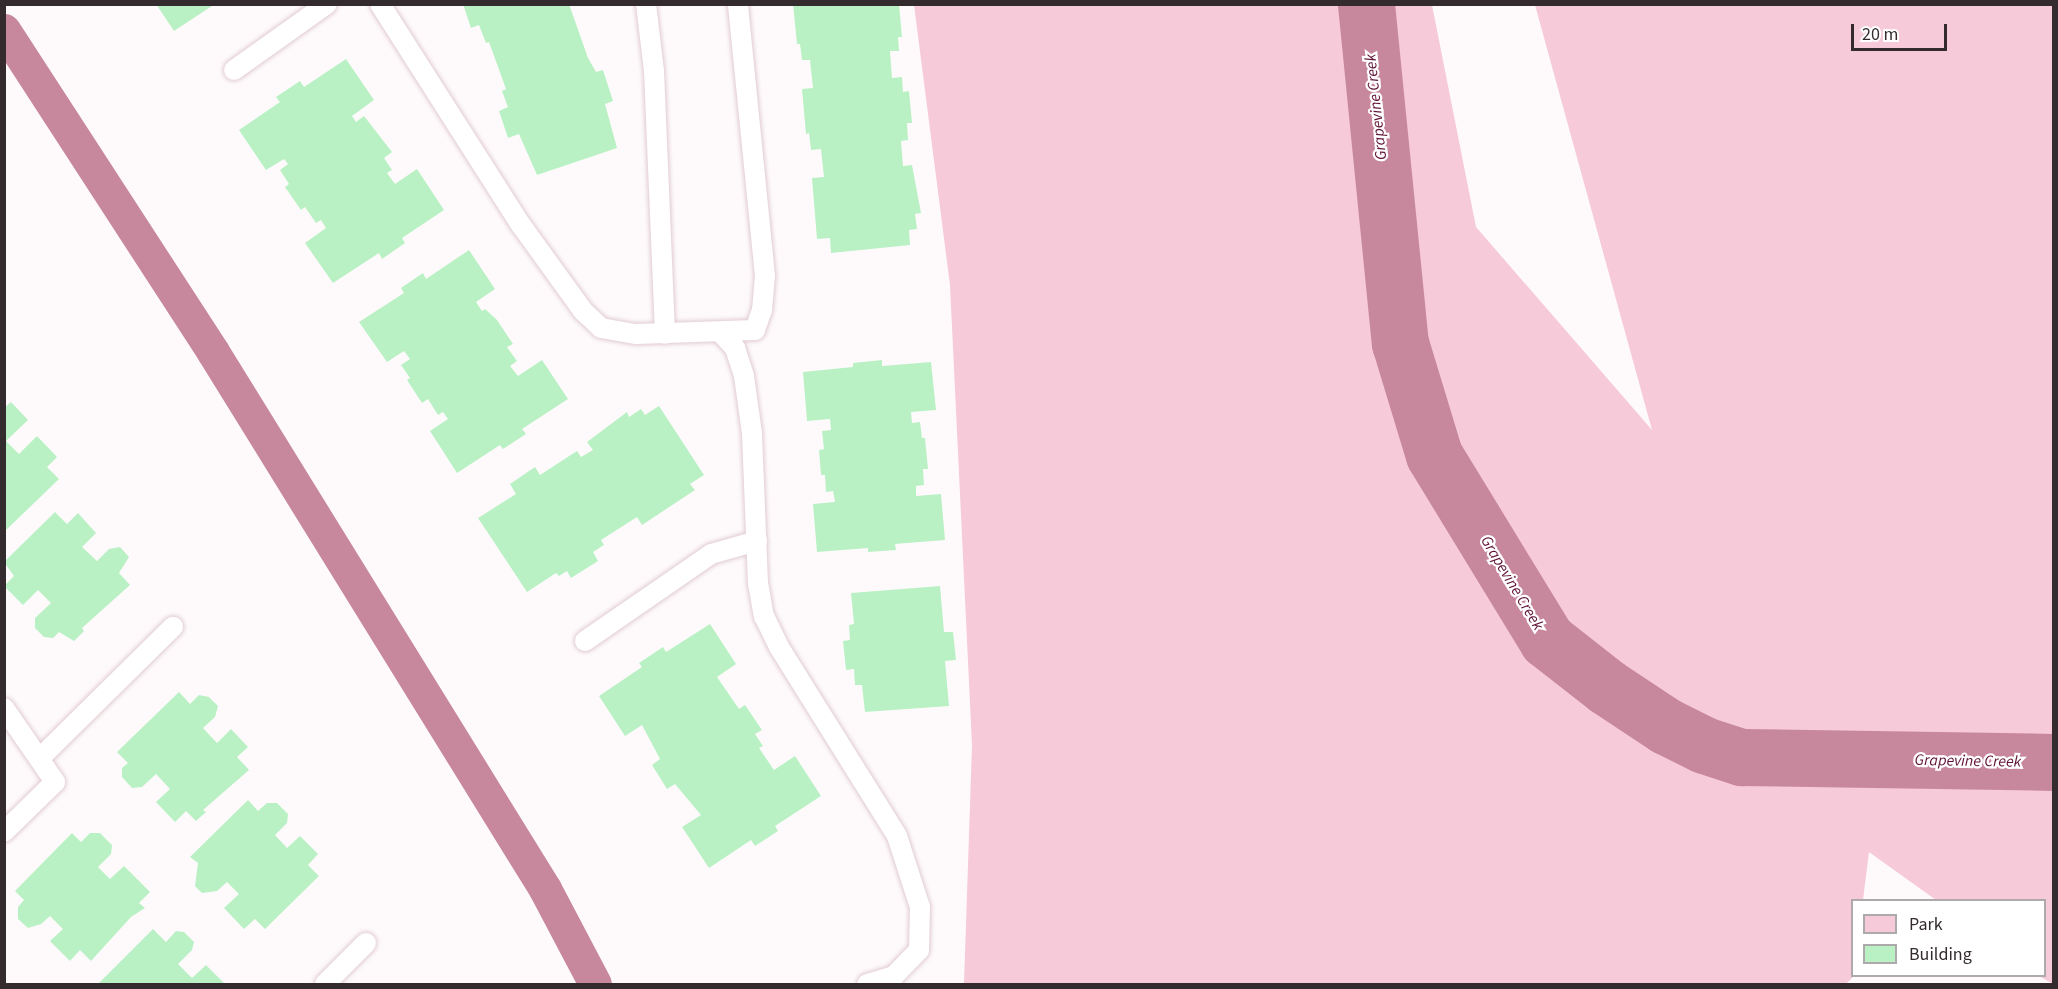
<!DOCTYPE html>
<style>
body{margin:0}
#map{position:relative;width:2058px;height:989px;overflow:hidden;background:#fefafb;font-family:"Source Sans 3",sans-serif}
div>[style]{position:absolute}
.green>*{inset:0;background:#f6cad8}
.canal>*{height:33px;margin:-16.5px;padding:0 16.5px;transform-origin:16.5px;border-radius:16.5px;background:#c7879d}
.river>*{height:57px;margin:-28.5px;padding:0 28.5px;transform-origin:28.5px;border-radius:28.5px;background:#c7879d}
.building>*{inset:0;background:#b9f1c4}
.roads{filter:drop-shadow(0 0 2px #e1ccd2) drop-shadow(0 0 2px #e1ccd2)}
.lane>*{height:20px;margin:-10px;padding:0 10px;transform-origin:10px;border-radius:10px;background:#fff}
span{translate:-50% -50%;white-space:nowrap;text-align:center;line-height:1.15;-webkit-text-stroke:4.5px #fff;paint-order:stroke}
.water-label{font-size:16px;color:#5f1336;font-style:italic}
.frame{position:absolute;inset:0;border:6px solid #342b2e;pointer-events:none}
.legend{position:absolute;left:1851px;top:899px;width:195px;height:78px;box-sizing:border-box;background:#fff;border:2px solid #aeaaab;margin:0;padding:8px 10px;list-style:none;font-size:18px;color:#342b2e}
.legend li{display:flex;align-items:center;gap:12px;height:30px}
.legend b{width:30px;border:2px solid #aeaaab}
.scale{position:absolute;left:1851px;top:24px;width:96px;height:27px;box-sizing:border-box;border:3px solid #342b2e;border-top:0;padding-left:8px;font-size:18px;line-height:21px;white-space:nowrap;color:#342b2e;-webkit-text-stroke:4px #fff;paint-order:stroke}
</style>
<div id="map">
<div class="green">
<i style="clip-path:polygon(914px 5px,1432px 5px,1476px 227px,1652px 430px,1535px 5px,2053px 5px,2053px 984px,2039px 976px,2044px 976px,2044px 900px,1936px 900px,1869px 852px,1863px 900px,1852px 900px,1854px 976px,1846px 984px,964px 984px,972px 745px,950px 285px)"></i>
</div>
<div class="canal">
<i style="left:4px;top:30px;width:384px;rotate:57deg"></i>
<i style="left:213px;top:352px;width:631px;rotate:58.27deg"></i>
<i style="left:545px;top:889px;width:107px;rotate:62.2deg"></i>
</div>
<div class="river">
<i style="left:1366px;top:4px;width:341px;rotate:84.3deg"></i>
<i style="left:1400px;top:343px;width:117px;rotate:73.1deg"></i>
<i style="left:1434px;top:455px;width:217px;rotate:58.6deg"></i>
<i style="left:1547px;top:640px;width:76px;rotate:38.1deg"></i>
<i style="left:1607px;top:687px;width:71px;rotate:33.5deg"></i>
<i style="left:1666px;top:726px;width:42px;rotate:26.6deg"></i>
<i style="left:1704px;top:745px;width:40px;rotate:18deg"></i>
<i style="left:1742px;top:757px;width:312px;rotate:0.9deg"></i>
</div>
<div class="building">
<i style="clip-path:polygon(156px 4px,215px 4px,174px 31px)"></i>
<i style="clip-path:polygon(463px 4px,569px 4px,588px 58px,596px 72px,603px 70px,613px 101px,605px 104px,617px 148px,537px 175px,519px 134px,508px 138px,499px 111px,508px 107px,502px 91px,506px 89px,489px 42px,486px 43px,479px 25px,471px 28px)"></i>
<i style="clip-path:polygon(793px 4px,899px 4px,902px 37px,898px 37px,899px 51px,890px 51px,892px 78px,902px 77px,903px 92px,909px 91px,912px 123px,907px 123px,908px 140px,901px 141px,903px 166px,912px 165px,921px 213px,915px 214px,917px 229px,909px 230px,910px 245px,831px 253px,830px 238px,817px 239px,812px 178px,824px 177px,821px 149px,811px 150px,809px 133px,806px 134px,802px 89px,813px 88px,810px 60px,802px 60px,800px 44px,797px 44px)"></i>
<i style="clip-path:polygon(346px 59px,374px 100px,352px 116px,356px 122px,364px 116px,392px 152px,384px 158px,392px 170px,387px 173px,395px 184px,417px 169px,444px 210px,402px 238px,405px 243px,382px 259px,379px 253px,333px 283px,305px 243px,326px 228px,321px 220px,316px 223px,305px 207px,301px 210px,285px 187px,289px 184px,280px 170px,288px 164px,284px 159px,266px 170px,239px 130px,280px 102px,276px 97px,300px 81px,304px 87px)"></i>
<i style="clip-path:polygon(469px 250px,495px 289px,476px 302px,482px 311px,485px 309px,497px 320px,513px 344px,507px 347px,517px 361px,510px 366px,518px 376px,542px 360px,568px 399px,522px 429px,526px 434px,503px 449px,500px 445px,457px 473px,430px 431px,448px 419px,443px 412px,438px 415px,428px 399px,422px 403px,407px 380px,410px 378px,401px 365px,410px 359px,404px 351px,387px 362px,359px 322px,404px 293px,401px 288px,423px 273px,426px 279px)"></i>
<i style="clip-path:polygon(882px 360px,882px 366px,931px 362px,936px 410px,911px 412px,912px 423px,920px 422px,922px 438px,925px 438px,928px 469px,923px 469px,924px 485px,916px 486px,916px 496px,941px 494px,945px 540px,895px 544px,896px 550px,868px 552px,868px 548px,817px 552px,813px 504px,835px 502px,833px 491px,826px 492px,825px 475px,821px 475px,819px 450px,824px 449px,822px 431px,831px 430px,830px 419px,807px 421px,803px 372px,853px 367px,853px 363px)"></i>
<i style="clip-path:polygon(11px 402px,28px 420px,6px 441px,19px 454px,37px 436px,57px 457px,47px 467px,59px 479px,4px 532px,4px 408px)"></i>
<i style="clip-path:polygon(659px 406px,704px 475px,690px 484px,695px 490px,642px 525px,637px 517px,601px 540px,604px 545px,593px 552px,598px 561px,571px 578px,567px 571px,559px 576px,556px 573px,527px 592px,478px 518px,516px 494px,510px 484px,535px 467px,540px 475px,577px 451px,581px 457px,593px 450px,587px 442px,627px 412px,629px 417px,641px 409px,645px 415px)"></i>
<i style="clip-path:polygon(55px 512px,67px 524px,78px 513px,96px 533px,82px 547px,97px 561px,109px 549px,120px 547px,129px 557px,119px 573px,130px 585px,82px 628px,84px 631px,74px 641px,59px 632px,53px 638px,44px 637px,35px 628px,35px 618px,51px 603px,38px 590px,23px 605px,4px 586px,14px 576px,4px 562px)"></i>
<i style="clip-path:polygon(940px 586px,944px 632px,953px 632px,956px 660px,945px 661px,949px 706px,865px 712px,862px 685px,855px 685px,854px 669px,846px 670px,843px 641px,850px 640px,849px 625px,854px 624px,851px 593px)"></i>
<i style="clip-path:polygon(710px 624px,736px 664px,717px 677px,739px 709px,745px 705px,762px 730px,755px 734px,763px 746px,759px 748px,774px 770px,795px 756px,821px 796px,775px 826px,778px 831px,755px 846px,751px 840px,709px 868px,682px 827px,701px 815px,675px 784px,667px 789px,652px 765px,660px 759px,642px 725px,625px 736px,599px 696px,642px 667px,639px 663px,663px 647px,666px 652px)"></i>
<i style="clip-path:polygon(179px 692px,190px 704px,199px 695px,209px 697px,218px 706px,215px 717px,203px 728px,217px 743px,231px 729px,248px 747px,237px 757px,249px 770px,203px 810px,206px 812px,196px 821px,186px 811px,175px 822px,156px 802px,170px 789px,156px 774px,142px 787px,132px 788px,122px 777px,122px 768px,128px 763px,117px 752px)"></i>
<i style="clip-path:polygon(248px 800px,258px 811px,267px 803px,277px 803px,288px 814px,287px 823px,275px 835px,287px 848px,300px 836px,318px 854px,308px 865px,319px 876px,265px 929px,255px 919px,244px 929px,224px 908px,239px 894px,227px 882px,217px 891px,202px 893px,195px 886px,198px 863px,190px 857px)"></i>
<i style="clip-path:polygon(72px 833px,81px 842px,90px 833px,100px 833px,112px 845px,111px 854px,98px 867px,110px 879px,124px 866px,150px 892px,139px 903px,145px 908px,131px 917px,91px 961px,80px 950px,70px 961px,50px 941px,63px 929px,50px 916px,41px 924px,28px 928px,18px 919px,18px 907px,24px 900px,15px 891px)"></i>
<i style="clip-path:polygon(153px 929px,166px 942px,176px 931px,184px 932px,194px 942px,192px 950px,178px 964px,192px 978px,206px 965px,225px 984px,98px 984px)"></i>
</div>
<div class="roads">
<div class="lane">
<i style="left:380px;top:4px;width:262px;rotate:57.5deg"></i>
<i style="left:521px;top:225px;width:106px;rotate:54.2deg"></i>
<i style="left:583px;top:311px;width:25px;rotate:43deg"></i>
<i style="left:601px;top:328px;width:36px;rotate:10deg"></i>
<i style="left:636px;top:334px;width:119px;rotate:-1.9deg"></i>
<i style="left:755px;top:330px;width:21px;rotate:-71deg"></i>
<i style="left:762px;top:310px;width:34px;rotate:-85deg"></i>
<i style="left:765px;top:276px;width:273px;rotate:-95.7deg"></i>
<i style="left:646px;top:4px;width:67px;rotate:83.2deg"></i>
<i style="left:654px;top:71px;width:263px;rotate:87.6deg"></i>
<i style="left:234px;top:70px;width:114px;rotate:-35.4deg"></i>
<i style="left:721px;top:333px;width:21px;rotate:47deg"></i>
<i style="left:735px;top:348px;width:29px;rotate:72deg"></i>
<i style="left:744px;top:376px;width:59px;rotate:82.1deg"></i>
<i style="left:752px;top:434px;width:149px;rotate:87.7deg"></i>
<i style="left:758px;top:583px;width:34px;rotate:80deg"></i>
<i style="left:764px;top:616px;width:34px;rotate:64deg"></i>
<i style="left:779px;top:647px;width:223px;rotate:58deg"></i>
<i style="left:897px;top:836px;width:75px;rotate:72.1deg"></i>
<i style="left:920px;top:907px;width:43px;rotate:91.3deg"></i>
<i style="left:919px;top:950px;width:36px;rotate:134deg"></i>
<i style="left:894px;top:976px;width:28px;rotate:163deg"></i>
<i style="left:585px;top:641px;width:153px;rotate:-34.6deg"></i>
<i style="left:711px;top:554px;width:48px;rotate:-15.8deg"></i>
<i style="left:4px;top:708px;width:90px;rotate:55.4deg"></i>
<i style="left:55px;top:782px;width:71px;rotate:135.6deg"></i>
<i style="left:40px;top:758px;width:187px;rotate:-44.6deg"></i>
<i style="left:325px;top:984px;width:58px;rotate:-45deg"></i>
</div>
</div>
<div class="water-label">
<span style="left:1376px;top:107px;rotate:-96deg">Grapevine Creek</span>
<span style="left:1512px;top:583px;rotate:59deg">Grapevine Creek</span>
<span style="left:1968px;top:761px;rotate:1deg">Grapevine Creek</span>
</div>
<div class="frame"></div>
<ul class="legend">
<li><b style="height:16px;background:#f6cad8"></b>Park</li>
<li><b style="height:16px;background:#b9f1c4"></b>Building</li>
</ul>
<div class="scale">20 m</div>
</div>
